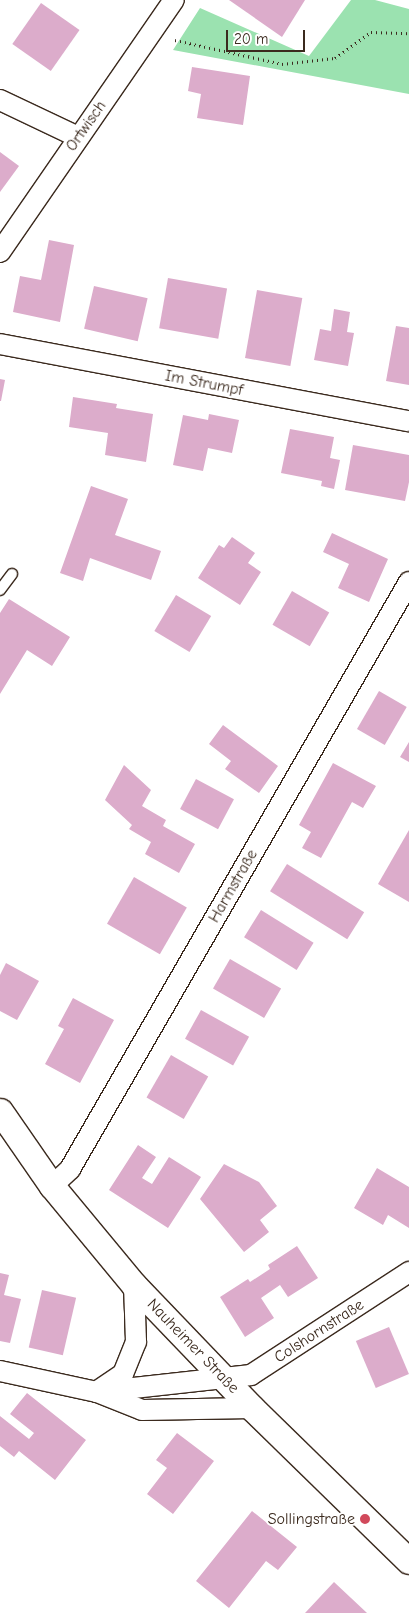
<!DOCTYPE html>
<meta charset="utf-8">
<style>
body{margin:0}
#map{position:relative;width:409px;height:1613px;overflow:hidden;background:#fff;font-family:"Comic Neue",sans-serif}
div>[style]{position:absolute}
.green>*{inset:0;background:#9be2b0}
.building>*{inset:0;background:#dcaccb;transform-origin:0 0}
.path>*{height:3px;margin-top:-1.5px;transform-origin:0;background:repeating-linear-gradient(90deg,#3b2a1e 0 1px,transparent 0 5px)}
.roads{filter:drop-shadow(1px 0 #3b2a1e) drop-shadow(-1px 0 #3b2a1e) drop-shadow(0 1px #3b2a1e) drop-shadow(0 -1px #3b2a1e)}
.service>*{height:10px;margin:-5px;padding:0 5px;transform-origin:5px;border-radius:5px;background:#fff}
.minor>*{height:20px;margin:-10px;padding:0 10px;transform-origin:10px;border-radius:10px;background:#fff}
.tertiary>*{height:25px;margin:-12.5px;padding:0 12.5px;transform-origin:12.5px;border-radius:12.5px;background:#fff}
.dots>*{width:14px;height:14px;translate:-50% -50%;box-sizing:border-box;border:2px solid #fff;border-radius:50%}
span{translate:-50% -50%;white-space:nowrap;text-align:center;line-height:1.15;-webkit-text-stroke:4px #fff;paint-order:stroke}
.street-label{font-size:16px;color:#3b2a1e}
.poi-label{font-size:16px;color:#3b2a1e}
.right{translate:-100% -50%;text-align:right}
.scale{position:absolute;left:226px;top:30px;width:79px;height:22px;box-sizing:border-box;border:2px solid #3b2a1e;border-top:0;padding-left:6px;font-size:15px;line-height:18px;white-space:nowrap;color:#3b2a1e;-webkit-text-stroke:4px #fff;paint-order:stroke}
</style>
<div id="map">
<div class="green">
<div style="clip-path:polygon(351px 0,375px 0,409px 9px,409px 94px,173px 50px,200px 8px,309px 56px)"></div>
</div>
<div class="building">
<div style="clip-path:polygon(229px 0,305px 0,282px 37px)"></div>
<div style="left:41px;top:3px;width:47px;height:50px;rotate:35deg"></div>
<div style="clip-path:polygon(192px 67px,250px 76px,243px 125px,197px 118px,201px 94px,188px 91px)"></div>
<div style="clip-path:polygon(0 152px,19px 166px,0 192px)"></div>
<div style="clip-path:polygon(49px 240px,74px 245px,60px 322px,13px 312px,20px 276px,41px 280px)"></div>
<div style="left:168px;top:278px;width:60px;height:51px;rotate:10deg"></div>
<div style="left:94px;top:286px;width:55px;height:44px;rotate:13deg"></div>
<div style="left:257px;top:290px;width:46px;height:69px;rotate:10deg"></div>
<div style="clip-path:polygon(334px 309px,350px 312px,347px 332px,354px 333px,348px 366px,314px 360px,320px 329px,331px 331px)"></div>
<div style="clip-path:polygon(396px 326px,409px 328px,409px 385px,386px 381px)"></div>
<div style="clip-path:polygon(0 379px,5px 380px,1px 401px,0 401px)"></div>
<div style="clip-path:polygon(73px 397px,117px 404px,116px 408px,153px 414px,146px 462px,105px 455px,108px 433px,69px 427px)"></div>
<div style="clip-path:polygon(209px 414px,239px 420px,232px 453px,208px 448px,203px 471px,173px 465px,183px 415px,208px 420px)"></div>
<div style="clip-path:polygon(290px 429px,334px 437px,330px 458px,340px 460px,334px 489px,321px 486px,322px 481px,281px 473px)"></div>
<div style="clip-path:polygon(353px 445px,409px 455px,409px 482px,405px 501px,345px 490px)"></div>
<div style="clip-path:polygon(91px 486px,128px 499px,115px 535px,161px 551px,151px 580px,90px 558px,83px 581px,60px 573px)"></div>
<div style="clip-path:polygon(332px 533px,388px 559px,369px 602px,338px 588px,349px 564px,323px 552px)"></div>
<div style="clip-path:polygon(232px 537px,255px 553px,248px 563px,261px 572px,240px 605px,198px 578px,219px 545px,224px 548px)"></div>
<div style="left:292px;top:591px;width:43px;height:39px;rotate:30deg"></div>
<div style="left:176px;top:595px;width:41px;height:42px;rotate:31deg"></div>
<div style="clip-path:polygon(9px 599px,70px 637px,52px 666px,27px 650px,0 694px,0 613px)"></div>
<div style="left:379px;top:691px;width:32px;height:44px;rotate:30deg"></div>
<div style="clip-path:polygon(223px 725px,278px 766px,259px 793px,225px 769px,231px 761px,209px 744px)"></div>
<div style="clip-path:polygon(409px 742px,409px 762px,400px 757px)"></div>
<div style="clip-path:polygon(333px 763px,376px 786px,363px 808px,352px 802px,321px 858px,302px 848px,311px 832px,299px 825px)"></div>
<div style="clip-path:polygon(124px 765px,151px 790px,142px 806px,166px 820px,163px 826px,195px 844px,179px 873px,145px 854px,151px 842px,129px 829px,132px 825px,105px 800px)"></div>
<div style="left:196px;top:779px;width:43px;height:34px;rotate:28deg"></div>
<div style="clip-path:polygon(409px 830px,409px 902px,378px 884px)"></div>
<div style="left:287px;top:864px;width:91px;height:32px;rotate:32deg"></div>
<div style="left:134px;top:877px;width:61px;height:54px;rotate:30deg"></div>
<div style="left:261px;top:910px;width:62px;height:32px;rotate:32deg"></div>
<div style="left:230px;top:959px;width:59px;height:34px;rotate:30deg"></div>
<div style="clip-path:polygon(6px 963px,39px 981px,17px 1020px,0 1011px,0 975px)"></div>
<div style="clip-path:polygon(73px 998px,114px 1020px,80px 1083px,45px 1064px,64px 1029px,58px 1026px)"></div>
<div style="left:201px;top:1010px;width:55px;height:33px;rotate:29deg"></div>
<div style="left:171px;top:1055px;width:43px;height:49px;rotate:30deg"></div>
<div style="clip-path:polygon(138px 1145px,156px 1157px,142px 1178px,152px 1184px,169px 1157px,201px 1177px,168px 1228px,109px 1190px)"></div>
<div style="clip-path:polygon(224px 1164px,259px 1182px,277px 1206px,260px 1220px,269px 1232px,244px 1252px,200px 1199px)"></div>
<div style="clip-path:polygon(377px 1168px,409px 1187px,409px 1228px,388px 1215px,383px 1225px,354px 1208px)"></div>
<div style="clip-path:polygon(297px 1246px,318px 1278px,288px 1297px,280px 1285px,261px 1298px,274px 1318px,245px 1337px,220px 1297px,248px 1279px,250px 1282px,270px 1269px,268px 1265px)"></div>
<div style="clip-path:polygon(0 1273px,9px 1275px,4px 1295px,21px 1299px,10px 1343px,0 1341px)"></div>
<div style="left:42px;top:1290px;width:35px;height:59px;rotate:13deg"></div>
<div style="left:389px;top:1327px;width:51px;height:36px;rotate:67deg"></div>
<div style="clip-path:polygon(27px 1393px,86px 1440px,55px 1480px,19px 1451px,14px 1457px,0 1446px,0 1416px,29px 1439px,34px 1433px,10px 1414px)"></div>
<div style="clip-path:polygon(177px 1433px,214px 1461px,173px 1514px,147px 1494px,167px 1468px,156px 1460px)"></div>
<div style="clip-path:polygon(252px 1511px,297px 1547px,278px 1570px,266px 1561px,229px 1608px,196px 1581px)"></div>
<div style="clip-path:polygon(334px 1582px,367px 1613px,305px 1613px)"></div>
</div>
<div class="path">
<div style="left:175px;top:40px;width:110px;rotate:12.6deg"></div>
<div style="left:282px;top:64px;width:53px;rotate:-6.5deg"></div>
<div style="left:335px;top:58px;width:44px;rotate:-35.8deg"></div>
<div style="left:371px;top:32px;width:38px;rotate:2deg"></div>
</div>
<div class="roads">
<div class="service">
<div style="left:0;top:590px;width:20px;rotate:-53deg"></div>
</div>
<div class="minor">
<div style="left:0;top:100px;width:86px;rotate:25.4deg"></div>
<div style="left:0;top:252px;width:306px;rotate:-55.4deg"></div>
<div style="left:0;top:344px;width:416px;rotate:10.7deg"></div>
<div style="left:52px;top:1186px;width:25px;rotate:-43deg"></div>
<div style="left:70px;top:1169px;width:678px;rotate:-59.99deg"></div>
<div style="left:0;top:1371px;width:99px;rotate:12.2deg"></div>
<div style="left:97px;top:1392px;width:48px;rotate:21.8deg"></div>
<div style="left:142px;top:1410px;width:110px;rotate:-1deg"></div>
<div style="left:99px;top:1390px;width:29px;rotate:-34deg"></div>
<div style="left:123px;top:1374px;width:35px;rotate:-68deg"></div>
<div style="left:136px;top:1342px;width:57px;rotate:-92deg"></div>
<div style="left:97px;top:1392px;width:155px;rotate:-6.3deg"></div>
<div style="left:251px;top:1375px;width:189px;rotate:-33.1deg"></div>
</div>
<div class="tertiary">
<div style="left:0;top:1111px;width:91px;rotate:55.3deg"></div>
<div style="left:52px;top:1186px;width:129px;rotate:50.4deg"></div>
<div style="left:134px;top:1285px;width:170px;rotate:46.2deg"></div>
<div style="left:252px;top:1408px;width:219px;rotate:44.3deg"></div>
</div>
</div>
<div class="dots">
<div style="left:365px;top:1519px;background:#d1495b"></div>
</div>
<div class="street-label">
<span style="left:86px;top:126px;rotate:-55deg">Ortwisch</span>
<span style="left:204px;top:383px;rotate:11deg">Im Strumpf</span>
<span style="left:233px;top:886px;rotate:-60deg">Harmstraße</span>
<span style="left:319px;top:1331px;rotate:-33deg">Colshornstraße</span>
<span style="left:193px;top:1346px;rotate:46deg">Nauheimer Straße</span>
</div>
<div class="poi-label">
<span class="right" style="left:355px;top:1519px">Sollingstraße</span>
</div>
<div class="scale">20 m</div>
</div>
